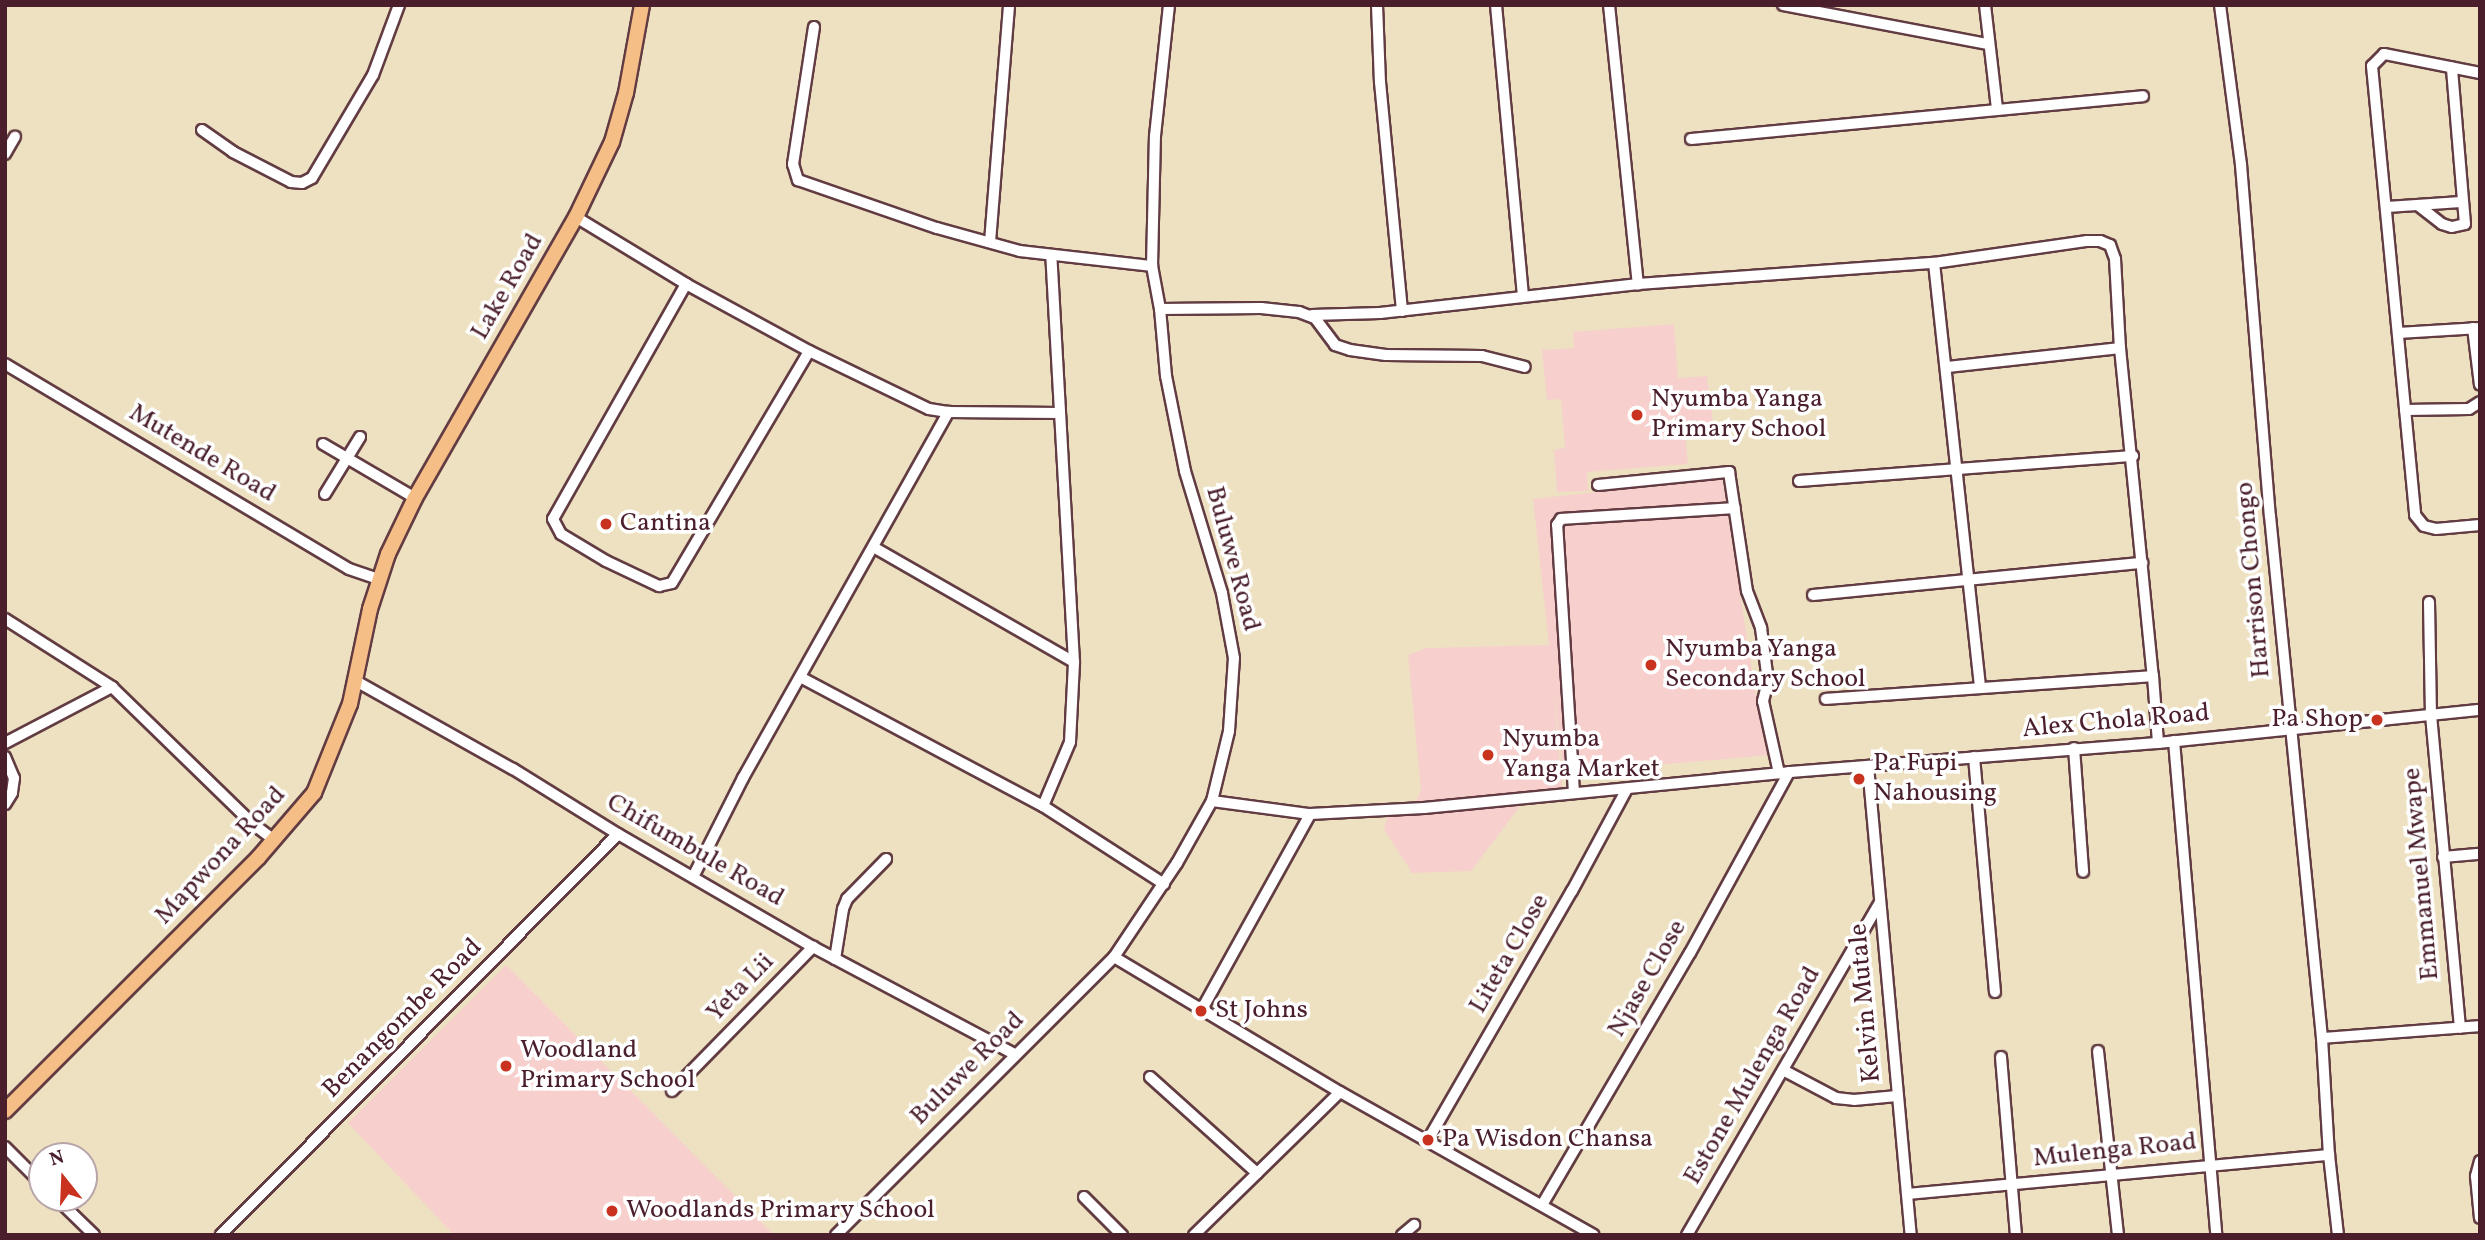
<!DOCTYPE html>
<style>
body{margin:0}
#map{position:relative;width:2485px;height:1240px;overflow:hidden;background:#ede1c1;font-family:Vollkorn,serif}
div>[style]{position:absolute}
.built>*{inset:0;background:#f7d0cd}
.roads{filter:drop-shadow(2px 0 #623c42) drop-shadow(-2px 0 #623c42) drop-shadow(0 2px #623c42) drop-shadow(0 -2px #623c42)}
.minor>*{height:10px;margin:-5px;padding:0 5px;transform-origin:5px;border-radius:5px;background:#fff}
.major>*{height:14px;margin:-7px;padding:0 7px;transform-origin:7px;border-radius:7px;background:#f6be87}
.dots>*{width:19px;height:19px;translate:-50% -50%;box-sizing:border-box;border:4px solid #fff;border-radius:50%}
span{translate:-50% -50%;white-space:nowrap;text-align:center;line-height:1.15;-webkit-text-stroke:7px #fff;paint-order:stroke}
.street-label{font-size:26px;color:#4a1f2b}
.poi-label{font-size:26px;color:#4a1f2b}
.left{translate:0 -50%;text-align:left}
.right{translate:-100% -50%;text-align:right}
.frame{position:absolute;inset:0;border:7px solid #4a1f2b;pointer-events:none}
.north{position:absolute;left:28px;top:1142px;width:70px;height:70px;box-sizing:border-box;background:#fff;border:2px solid #b7a5aa;border-radius:50%;rotate:342deg;font-size:19px;font-weight:700;line-height:28px;text-align:center;color:#4a1f2b}
.north::after{content:'';display:block;margin:auto;width:24px;height:32px;background:#c8321e;clip-path:polygon(50% 0,100% 100%,50% 72%,0 100%)}
</style>
<div id="map">
<div class="built">
<div style="clip-path:polygon(1674px 324px,1678px 378px,1707px 376px,1714px 430px,1685px 433px,1688px 464px,1587px 472px,1588px 491px,1557px 492px,1554px 450px,1565px 448px,1561px 399px,1547px 400px,1542px 350px,1574px 348px,1573px 332px)"></div>
<div style="clip-path:polygon(1722px 478px,1759px 715px,1766px 747px,1771px 755px,1563px 773px,1553px 687px,1562px 788px,1520px 806px,1471px 871px,1412px 873px,1384px 829px,1390px 805px,1416px 802px,1421px 790px,1408px 655px,1427px 648px,1549px 645px,1533px 499px)"></div>
<div style="clip-path:polygon(506px 965px,774px 1235px,454px 1235px,348px 1123px)"></div>
</div>
<div class="roads">
<div class="minor">
<div style="left:1377px;top:5px;width:77px;rotate:87.8deg"></div>
<div style="left:1380px;top:82px;width:230px;rotate:84.5deg"></div>
<div style="left:1496px;top:5px;width:292px;rotate:84.7deg"></div>
<div style="left:1609px;top:5px;width:281px;rotate:84.1deg"></div>
<div style="left:1783px;top:5px;width:209px;rotate:10.8deg"></div>
<div style="left:1985px;top:5px;width:105px;rotate:83.4deg"></div>
<div style="left:2220px;top:5px;width:161px;rotate:82.5deg"></div>
<div style="left:2241px;top:165px;width:352px;rotate:85.3deg"></div>
<div style="left:2270px;top:516px;width:525px;rotate:84.31deg"></div>
<div style="left:2322px;top:1038px;width:117px;rotate:86.6deg"></div>
<div style="left:2329px;top:1155px;width:81px;rotate:83.6deg"></div>
<div style="left:814px;top:27px;width:139px;rotate:98.7deg"></div>
<div style="left:793px;top:164px;width:17px;rotate:73deg"></div>
<div style="left:798px;top:180px;width:147px;rotate:19.1deg"></div>
<div style="left:937px;top:228px;width:86px;rotate:15.5deg"></div>
<div style="left:1020px;top:251px;width:133px;rotate:6.5deg"></div>
<div style="left:2480px;top:73px;width:98px;rotate:-168.8deg"></div>
<div style="left:2384px;top:54px;width:17px;rotate:135deg"></div>
<div style="left:2372px;top:66px;width:451px;rotate:84.5deg"></div>
<div style="left:2415px;top:515px;width:14px;rotate:51deg"></div>
<div style="left:2424px;top:526px;width:12px;rotate:14deg"></div>
<div style="left:2436px;top:529px;width:44px;rotate:-5.2deg"></div>
<div style="left:202px;top:130px;width:38px;rotate:35deg"></div>
<div style="left:233px;top:152px;width:65px;rotate:27.3deg"></div>
<div style="left:291px;top:182px;width:11px;rotate:5deg"></div>
<div style="left:302px;top:183px;width:11px;rotate:-27deg"></div>
<div style="left:312px;top:178px;width:120px;rotate:-59.4deg"></div>
<div style="left:373px;top:75px;width:75px;rotate:-69.6deg"></div>
<div style="left:1691px;top:139px;width:454px;rotate:-5.4deg"></div>
<div style="left:5px;top:154px;width:20px;rotate:-60deg"></div>
<div style="left:2419px;top:206px;width:29px;rotate:38deg"></div>
<div style="left:2442px;top:224px;width:10px;rotate:17deg"></div>
<div style="left:2452px;top:227px;width:13px;rotate:-13deg"></div>
<div style="left:2465px;top:224px;width:157px;rotate:-94.8deg"></div>
<div style="left:2387px;top:207px;width:74px;rotate:-3.9deg"></div>
<div style="left:576px;top:217px;width:129px;rotate:31.3deg"></div>
<div style="left:686px;top:284px;width:140px;rotate:28.6deg"></div>
<div style="left:809px;top:351px;width:133px;rotate:25.8deg"></div>
<div style="left:929px;top:409px;width:19px;rotate:9deg"></div>
<div style="left:948px;top:412px;width:112px;rotate:0.5deg"></div>
<div style="left:990px;top:242px;width:238px;rotate:-85.4deg"></div>
<div style="left:1934px;top:263px;width:426px;rotate:83.8deg"></div>
<div style="left:686px;top:284px;width:270px;rotate:119.5deg"></div>
<div style="left:553px;top:519px;width:17px;rotate:62deg"></div>
<div style="left:561px;top:534px;width:52px;rotate:31deg"></div>
<div style="left:606px;top:561px;width:59px;rotate:25.3deg"></div>
<div style="left:659px;top:586px;width:13px;rotate:-13deg"></div>
<div style="left:672px;top:583px;width:269px;rotate:-59.4deg"></div>
<div style="left:1160px;top:309px;width:101px;rotate:-0.6deg"></div>
<div style="left:1261px;top:308px;width:38px;rotate:6deg"></div>
<div style="left:1299px;top:312px;width:17px;rotate:21deg"></div>
<div style="left:1315px;top:318px;width:34px;rotate:53deg"></div>
<div style="left:1335px;top:345px;width:16px;rotate:18deg"></div>
<div style="left:1350px;top:350px;width:36px;rotate:8deg"></div>
<div style="left:1386px;top:355px;width:96px;rotate:0.6deg"></div>
<div style="left:1482px;top:356px;width:44px;rotate:14.3deg"></div>
<div style="left:1312px;top:315px;width:68px;rotate:-1.7deg"></div>
<div style="left:1380px;top:313px;width:260px;rotate:-6.4deg"></div>
<div style="left:1638px;top:284px;width:297px;rotate:-4.1deg"></div>
<div style="left:1934px;top:263px;width:155px;rotate:-8.2deg"></div>
<div style="left:2087px;top:241px;width:13px"></div>
<div style="left:2100px;top:241px;width:11px;rotate:22deg"></div>
<div style="left:2110px;top:245px;width:15px;rotate:70deg"></div>
<div style="left:2115px;top:259px;width:89px;rotate:86.8deg"></div>
<div style="left:2120px;top:348px;width:330px;rotate:84.3deg"></div>
<div style="left:2153px;top:676px;width:328px;rotate:176deg"></div>
<div style="left:2473px;top:328px;width:57px;rotate:83deg"></div>
<div style="left:2398px;top:333px;width:82px;rotate:-3.5deg"></div>
<div style="left:5px;top:364px;width:400px;rotate:30.8deg"></div>
<div style="left:349px;top:569px;width:31px;rotate:19deg"></div>
<div style="left:1948px;top:367px;width:173px;rotate:-6.3deg"></div>
<div style="left:2405px;top:410px;width:64px;rotate:-0.9deg"></div>
<div style="left:2469px;top:409px;width:13px;rotate:-32deg"></div>
<div style="left:323px;top:444px;width:107px;rotate:30.4deg"></div>
<div style="left:1799px;top:481px;width:335px;rotate:-4.3deg"></div>
<div style="left:1598px;top:485px;width:132px;rotate:-5.7deg"></div>
<div style="left:1729px;top:472px;width:120px;rotate:81.4deg"></div>
<div style="left:1747px;top:591px;width:40px;rotate:69deg"></div>
<div style="left:1761px;top:628px;width:53px;rotate:82.5deg"></div>
<div style="left:1768px;top:681px;width:21px;rotate:104deg"></div>
<div style="left:1763px;top:701px;width:74px;rotate:77.5deg"></div>
<div style="left:325px;top:494px;width:67px;rotate:-58.4deg"></div>
<div style="left:875px;top:548px;width:229px;rotate:29.8deg"></div>
<div style="left:1813px;top:595px;width:331px;rotate:-5.6deg"></div>
<div style="left:2429px;top:602px;width:113px;rotate:89deg"></div>
<div style="left:2431px;top:715px;width:314px;rotate:84.7deg"></div>
<div style="left:5px;top:619px;width:127px;rotate:32.4deg"></div>
<div style="left:112px;top:687px;width:197px;rotate:44.2deg"></div>
<div style="left:253px;top:824px;width:26px;rotate:37deg"></div>
<div style="left:2153px;top:676px;width:67px;rotate:85.7deg"></div>
<div style="left:802px;top:678px;width:273px;rotate:28deg"></div>
<div style="left:1043px;top:806px;width:144px;rotate:32.8deg"></div>
<div style="left:356px;top:681px;width:180px;rotate:29.3deg"></div>
<div style="left:513px;top:769px;width:123px;rotate:31.8deg"></div>
<div style="left:618px;top:834px;width:225px;rotate:30.1deg"></div>
<div style="left:813px;top:947px;width:228px;rotate:28deg"></div>
<div style="left:2174px;top:741px;width:496px;rotate:85.1deg"></div>
<div style="left:5px;top:743px;width:121px;rotate:-27.6deg"></div>
<div style="left:2074px;top:748px;width:124px;rotate:85.8deg"></div>
<div style="left:5px;top:757px;width:23px;rotate:67deg"></div>
<div style="left:14px;top:778px;width:15px;rotate:98deg"></div>
<div style="left:12px;top:793px;width:13px;rotate:122deg"></div>
<div style="left:1974px;top:757px;width:236px;rotate:84.9deg"></div>
<div style="left:1868px;top:766px;width:471px;rotate:84.8deg"></div>
<div style="left:1574px;top:793px;width:269px;rotate:-93.6deg"></div>
<div style="left:1557px;top:525px;width:7px;rotate:-56deg"></div>
<div style="left:1561px;top:519px;width:174px;rotate:-3.6deg"></div>
<div style="left:1212px;top:801px;width:99px;rotate:7.6deg"></div>
<div style="left:1310px;top:814px;width:114px;rotate:-3deg"></div>
<div style="left:1424px;top:808px;width:367px;rotate:-5.6deg"></div>
<div style="left:1789px;top:772px;width:370px;rotate:-4.5deg"></div>
<div style="left:2158px;top:743px;width:324px;rotate:-5.9deg"></div>
<div style="left:1043px;top:806px;width:69px;rotate:-67.1deg"></div>
<div style="left:1070px;top:742px;width:80px;rotate:-87.1deg"></div>
<div style="left:1074px;top:662px;width:407px;rotate:-93.2deg"></div>
<div style="left:2443px;top:857px;width:37px;rotate:-5deg"></div>
<div style="left:694px;top:875px;width:109px;rotate:-63.2deg"></div>
<div style="left:743px;top:778px;width:420px;rotate:-60.7deg"></div>
<div style="left:1114px;top:957px;width:263px;rotate:30.9deg"></div>
<div style="left:1340px;top:1092px;width:291px;rotate:29.4deg"></div>
<div style="left:835px;top:959px;width:51px;rotate:-80.9deg"></div>
<div style="left:843px;top:909px;width:11px;rotate:-68deg"></div>
<div style="left:847px;top:899px;width:56px;rotate:-45.7deg"></div>
<div style="left:1201px;top:1011px;width:225px;rotate:-61deg"></div>
<div style="left:2322px;top:1038px;width:158px;rotate:-4.3deg"></div>
<div style="left:2098px;top:1051px;width:185px;rotate:83.8deg"></div>
<div style="left:2001px;top:1057px;width:179px;rotate:85.2deg"></div>
<div style="left:1783px;top:1070px;width:60px;rotate:27.8deg"></div>
<div style="left:1836px;top:1098px;width:18px;rotate:6deg"></div>
<div style="left:1854px;top:1100px;width:43px;rotate:-5.3deg"></div>
<div style="left:1150px;top:1077px;width:144px;rotate:41.9deg"></div>
<div style="left:672px;top:1091px;width:202px;rotate:-45.6deg"></div>
<div style="left:1428px;top:1140px;width:288px;rotate:-60deg"></div>
<div style="left:1572px;top:891px;width:116px;rotate:-61.7deg"></div>
<div style="left:5px;top:1147px;width:52px;rotate:45deg"></div>
<div style="left:2480px;top:1161px;width:16px;rotate:105deg"></div>
<div style="left:2476px;top:1176px;width:42px;rotate:84.6deg"></div>
<div style="left:1907px;top:1194px;width:424px;rotate:-5.3deg"></div>
<div style="left:1084px;top:1197px;width:54px;rotate:45deg"></div>
<div style="left:56px;top:1198px;width:53px;rotate:44.2deg"></div>
<div style="left:1542px;top:1205px;width:292px;rotate:-59.6deg"></div>
<div style="left:1690px;top:953px;width:206px;rotate:-61.3deg"></div>
<div style="left:221px;top:1235px;width:564px;rotate:-45.29deg"></div>
<div style="left:836px;top:1235px;width:393px;rotate:-45deg"></div>
<div style="left:1114px;top:957px;width:113px;rotate:-56.2deg"></div>
<div style="left:1177px;top:863px;width:71px;rotate:-60.6deg"></div>
<div style="left:1212px;top:801px;width:72px;rotate:-76.3deg"></div>
<div style="left:1229px;top:731px;width:73px;rotate:-86.1deg"></div>
<div style="left:1234px;top:658px;width:66px;rotate:-100.5deg"></div>
<div style="left:1222px;top:593px;width:127px;rotate:-106.9deg"></div>
<div style="left:1185px;top:471px;width:97px;rotate:-101.3deg"></div>
<div style="left:1166px;top:376px;width:67px;rotate:-95.1deg"></div>
<div style="left:1160px;top:309px;width:44px;rotate:-100.5deg"></div>
<div style="left:1152px;top:266px;width:130px;rotate:-88.7deg"></div>
<div style="left:1155px;top:136px;width:132px;rotate:-83.9deg"></div>
<div style="left:1194px;top:1235px;width:204px;rotate:-44.4deg"></div>
<div style="left:1402px;top:1235px;width:16px;rotate:-40deg"></div>
<div style="left:1687px;top:1235px;width:383px;rotate:-59.9deg"></div>
</div>
<div class="major">
<div style="left:5px;top:1111px;width:358px;rotate:-45deg"></div>
<div style="left:258px;top:858px;width:86px;rotate:-49.3deg"></div>
<div style="left:314px;top:793px;width:96px;rotate:-68deg"></div>
<div style="left:350px;top:704px;width:97px;rotate:-78.1deg"></div>
<div style="left:370px;top:609px;width:58px;rotate:-71.9deg"></div>
<div style="left:388px;top:554px;width:62px;rotate:-64.3deg"></div>
<div style="left:415px;top:498px;width:324px;rotate:-60.2deg"></div>
<div style="left:576px;top:217px;width:83px;rotate:-64.4deg"></div>
<div style="left:612px;top:142px;width:51px;rotate:-74.1deg"></div>
<div style="left:626px;top:93px;width:89px;rotate:-79.7deg"></div>
</div>
</div>
<div class="dots">
<div style="left:1637px;top:415px;background:#c8321e"></div>
<div style="left:606px;top:524px;background:#c8321e"></div>
<div style="left:1651px;top:665px;background:#c8321e"></div>
<div style="left:2377px;top:720px;background:#c8321e"></div>
<div style="left:1488px;top:755px;background:#c8321e"></div>
<div style="left:1859px;top:779px;background:#c8321e"></div>
<div style="left:1201px;top:1011px;background:#c8321e"></div>
<div style="left:506px;top:1066px;background:#c8321e"></div>
<div style="left:1428px;top:1140px;background:#c8321e"></div>
<div style="left:612px;top:1211px;background:#c8321e"></div>
</div>
<div class="street-label">
<span style="left:508px;top:287px;rotate:-60deg">Lake Road</span>
<span style="left:202px;top:454px;rotate:31deg">Mutende Road</span>
<span style="left:1232px;top:559px;rotate:75deg">Buluwe Road</span>
<span style="left:2254px;top:580px;rotate:-95deg">Harrison Chongo</span>
<span style="left:2116px;top:722px;rotate:-5deg">Alex Chola Road</span>
<span style="left:695px;top:851px;rotate:30deg">Chifumbule Road</span>
<span style="left:221px;top:856px;rotate:-47deg">Mapwona Road</span>
<span style="left:2422px;top:874px;rotate:-95deg">Emmanuel Mwape</span>
<span style="left:1510px;top:954px;rotate:-60deg">Liteta Close</span>
<span style="left:1648px;top:979px;rotate:-60deg">Njase Close</span>
<span style="left:741px;top:988px;rotate:-46deg">Yeta Lii</span>
<span style="left:1866px;top:1003px;rotate:-95deg">Kelvin Mutale</span>
<span style="left:403px;top:1019px;rotate:-45deg">Benangombe Road</span>
<span style="left:968px;top:1069px;rotate:-45deg">Buluwe Road</span>
<span style="left:1753px;top:1076px;rotate:-60deg">Estone Mulenga Road</span>
<span style="left:2115px;top:1151px;rotate:-6deg">Mulenga Road</span>
</div>
<div class="poi-label">
<span class="left" style="left:1651px;top:415px">Nyumba Yanga<br>Primary School</span>
<span class="left" style="left:620px;top:524px">Cantina</span>
<span class="left" style="left:1665px;top:665px">Nyumba Yanga<br>Secondary School</span>
<span class="right" style="left:2363px;top:720px">Pa Shop</span>
<span class="left" style="left:1502px;top:755px">Nyumba<br>Yanga Market</span>
<span class="left" style="left:1873px;top:779px">Pa Fupi<br>Nahousing</span>
<span class="left" style="left:1215px;top:1011px">St Johns</span>
<span class="left" style="left:520px;top:1066px">Woodland<br>Primary School</span>
<span class="left" style="left:1442px;top:1140px">Pa Wisdon Chansa</span>
<span class="left" style="left:626px;top:1211px">Woodlands Primary School</span>
</div>
<div class="frame"></div>
<div class="north">N</div>
</div>
